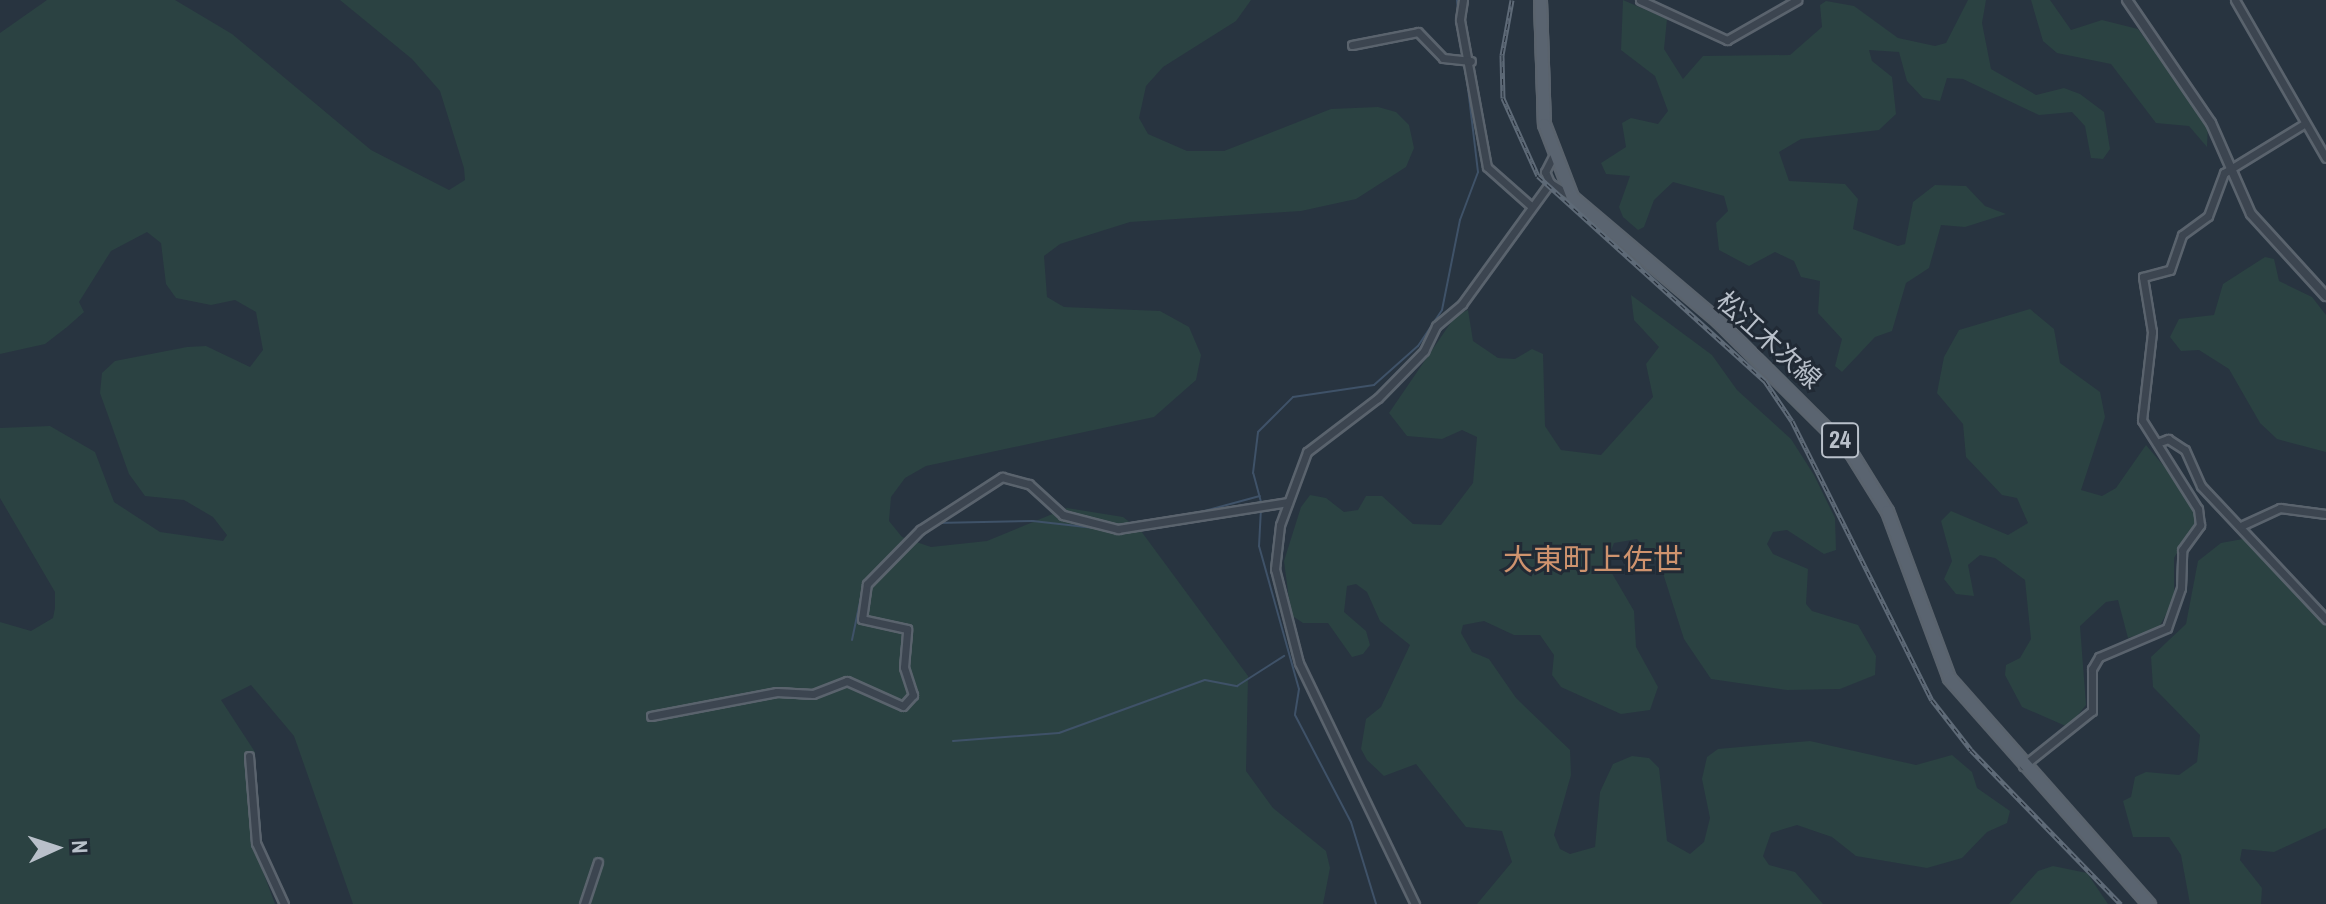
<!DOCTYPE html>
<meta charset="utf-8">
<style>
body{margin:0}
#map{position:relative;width:2326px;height:904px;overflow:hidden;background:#283440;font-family:"Archivo Narrow","Noto Sans JP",sans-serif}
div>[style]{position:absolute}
.green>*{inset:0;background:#2b4242}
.stream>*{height:2px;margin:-1px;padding:0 1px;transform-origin:1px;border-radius:1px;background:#3f5268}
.roads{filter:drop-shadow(2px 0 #5a636d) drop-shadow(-2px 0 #5a636d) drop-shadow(0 2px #5a636d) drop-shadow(0 -2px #5a636d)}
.minor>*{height:7px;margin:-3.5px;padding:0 3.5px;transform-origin:3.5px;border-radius:3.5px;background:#3c4550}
.tertiary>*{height:8px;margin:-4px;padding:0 4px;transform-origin:4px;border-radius:4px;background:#3c4550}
.primary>*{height:11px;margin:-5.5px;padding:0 5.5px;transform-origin:5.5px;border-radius:5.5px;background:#5a6470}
.rail>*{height:5px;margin-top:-2.5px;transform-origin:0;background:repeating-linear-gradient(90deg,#212a35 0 6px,#5e6a77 0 12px);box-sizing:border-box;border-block:2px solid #5e6a77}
span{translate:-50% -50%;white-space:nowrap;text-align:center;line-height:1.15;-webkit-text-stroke:6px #212a35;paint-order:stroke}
.shield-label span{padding:2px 6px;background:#212a35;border:2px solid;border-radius:6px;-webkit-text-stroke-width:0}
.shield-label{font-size:24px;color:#b9c0ca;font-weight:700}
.street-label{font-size:26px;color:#b9c0ca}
.quarter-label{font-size:30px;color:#cf936e}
.north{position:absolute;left:16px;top:808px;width:80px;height:80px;-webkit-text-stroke:6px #212a35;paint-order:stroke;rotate:87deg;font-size:22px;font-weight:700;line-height:32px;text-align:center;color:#b9c0ca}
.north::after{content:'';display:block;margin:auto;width:28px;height:36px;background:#b9c0ca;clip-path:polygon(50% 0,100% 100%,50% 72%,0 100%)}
</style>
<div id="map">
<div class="green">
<div style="clip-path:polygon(47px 0,175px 0,232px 34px,371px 150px,449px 190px,465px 180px,464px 168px,440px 91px,412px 59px,340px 0,1251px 0,1236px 21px,1163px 67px,1146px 86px,1139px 118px,1148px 134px,1187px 151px,1224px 151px,1331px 109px,1378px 107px,1396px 112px,1409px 125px,1414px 148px,1406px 167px,1356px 199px,1301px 211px,1130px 222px,1060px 244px,1044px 256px,1047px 297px,1064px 307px,1160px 311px,1189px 327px,1201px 355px,1196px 380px,1154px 417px,926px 466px,905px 478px,891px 497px,889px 521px,902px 537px,931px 547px,987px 541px,1067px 508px,1123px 517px,1141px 531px,1248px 676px,1246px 771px,1273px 808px,1326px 851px,1330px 868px,1323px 904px,353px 904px,294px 736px,251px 685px,221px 700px,255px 752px,252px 842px,275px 904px,0 904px,0 622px,31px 631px,53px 618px,55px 608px,55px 592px,0 498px,0 428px,50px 426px,95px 452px,114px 502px,160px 532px,223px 541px,227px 535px,213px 517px,184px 500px,145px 496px,129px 474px,100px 393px,102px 373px,115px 361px,187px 347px,206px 346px,250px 367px,263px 350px,256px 312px,235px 300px,211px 305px,176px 298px,166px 284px,161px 243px,147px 232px,111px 251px,79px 302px,84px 312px,67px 327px,45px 344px,0 354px,0 33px)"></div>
<div style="clip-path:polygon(1623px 0,1667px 19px,1664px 49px,1683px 79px,1703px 56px,1790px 55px,1822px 27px,1820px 5px,1826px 1px,1854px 6px,1898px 38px,1935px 46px,1946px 43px,1968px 0,1986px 0,1982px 23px,1991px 69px,2036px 95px,2064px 88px,2080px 94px,2104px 112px,2110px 149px,2103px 159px,2091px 158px,2085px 126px,2072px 112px,2039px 115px,1963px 79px,1947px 78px,1940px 101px,1923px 98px,1907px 81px,1899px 52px,1869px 50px,1872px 61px,1892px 77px,1896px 114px,1879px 130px,1801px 139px,1779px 152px,1789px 181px,1845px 184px,1858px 199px,1853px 229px,1898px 246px,1905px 244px,1913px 202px,1935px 185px,1966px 186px,1985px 206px,2006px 214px,1965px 227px,1941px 225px,1929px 268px,1906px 283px,1892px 331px,1875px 337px,1842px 372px,1835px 366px,1842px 339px,1818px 313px,1820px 281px,1801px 277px,1794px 261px,1775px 252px,1749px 266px,1719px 250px,1716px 223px,1728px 211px,1724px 196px,1673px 182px,1654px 200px,1644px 227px,1638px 230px,1623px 217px,1619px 207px,1630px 176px,1606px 174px,1601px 163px,1626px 147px,1622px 123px,1631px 118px,1658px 124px,1668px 111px,1655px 76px,1621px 50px)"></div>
<div style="clip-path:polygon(2031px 0,2050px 0,2071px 30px,2102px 20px,2138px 29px,2208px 123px,2207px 147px,2189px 126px,2156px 123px,2111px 64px,2057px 53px,2043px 41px)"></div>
<div style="clip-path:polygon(2265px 257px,2274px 259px,2279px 281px,2312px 297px,2326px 315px,2326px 452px,2277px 439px,2260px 423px,2229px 369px,2199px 350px,2181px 351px,2170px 337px,2179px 319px,2214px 315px,2223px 284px)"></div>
<div style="clip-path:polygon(1631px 295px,1712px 355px,1737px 390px,1791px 439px,1814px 475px,1835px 518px,1836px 550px,1824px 554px,1787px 530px,1773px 532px,1767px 544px,1773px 554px,1808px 569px,1806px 604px,1812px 611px,1858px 625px,1876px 656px,1875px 675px,1840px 689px,1787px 690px,1711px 679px,1684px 639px,1661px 567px,1637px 539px,1614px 543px,1606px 563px,1634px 611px,1636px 647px,1658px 687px,1650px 710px,1621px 714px,1561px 687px,1552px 675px,1554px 655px,1540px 635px,1514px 635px,1484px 621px,1463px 625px,1461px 633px,1472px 652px,1489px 659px,1516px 698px,1570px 750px,1571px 775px,1554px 835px,1560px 849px,1570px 854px,1595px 847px,1600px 792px,1613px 764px,1632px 756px,1649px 758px,1659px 768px,1667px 841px,1690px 854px,1704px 842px,1710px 818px,1702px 779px,1707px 757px,1718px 749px,1810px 741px,1916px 765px,1952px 755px,1972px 772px,1977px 788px,2010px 811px,2007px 823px,1987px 832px,1962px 858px,1927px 868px,1856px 856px,1832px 837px,1797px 825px,1771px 833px,1763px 856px,1769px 865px,1795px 872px,1823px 904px,1477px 904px,1512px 862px,1502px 831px,1466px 827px,1416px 764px,1384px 776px,1367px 760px,1361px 749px,1366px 719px,1381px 707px,1410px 645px,1380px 621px,1367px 592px,1356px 584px,1347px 586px,1344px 612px,1366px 631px,1370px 645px,1363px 654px,1352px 657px,1328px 623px,1303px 623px,1291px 615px,1284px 561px,1301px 507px,1310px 495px,1326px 498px,1344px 512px,1358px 510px,1366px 496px,1382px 496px,1413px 524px,1441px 525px,1473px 483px,1477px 437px,1462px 430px,1442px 439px,1407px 436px,1389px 413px,1456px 315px,1468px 310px,1473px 341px,1498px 358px,1515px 359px,1532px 349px,1543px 354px,1545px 426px,1561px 450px,1601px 455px,1653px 397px,1646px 364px,1659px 347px,1634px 320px)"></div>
<div style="clip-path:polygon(2030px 309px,2054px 329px,2060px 363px,2100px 392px,2105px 417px,2081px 490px,2102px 496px,2116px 488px,2146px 445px,2196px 504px,2196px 521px,2174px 558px,2174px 600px,2158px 629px,2128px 638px,2118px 600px,2106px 602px,2080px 626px,2086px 705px,2068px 727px,2022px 707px,2005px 675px,2006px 665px,2020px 658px,2031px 639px,2025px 580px,1995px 558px,1980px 555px,1968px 565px,1974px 596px,1956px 594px,1944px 579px,1952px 561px,1941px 521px,1951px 511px,2008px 535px,2028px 523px,2017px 498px,2002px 495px,1966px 457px,1963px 424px,1937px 393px,1944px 357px,1959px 330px)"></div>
<div style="clip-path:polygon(2243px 539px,2326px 625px,2326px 828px,2274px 852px,2242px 849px,2240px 860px,2262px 888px,2261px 904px,2190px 904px,2181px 855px,2169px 837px,2133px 837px,2123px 801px,2131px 797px,2135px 777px,2146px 772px,2179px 775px,2197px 762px,2200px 735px,2153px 687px,2151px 657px,2186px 624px,2198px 561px,2221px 543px)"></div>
<div style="clip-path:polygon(2053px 866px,2087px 873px,2108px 904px,2009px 904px,2038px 871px)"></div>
</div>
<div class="stream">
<div style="left:1457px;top:0;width:38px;rotate:85deg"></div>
<div style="left:1261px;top:502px;width:30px;rotate:-105deg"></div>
<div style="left:1253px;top:473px;width:41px;rotate:-83deg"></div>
<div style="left:1258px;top:432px;width:49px;rotate:-45deg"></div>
<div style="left:1293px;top:397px;width:82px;rotate:-8.4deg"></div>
<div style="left:1374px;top:385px;width:59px;rotate:-41.6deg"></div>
<div style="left:1418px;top:346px;width:43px;rotate:-56.3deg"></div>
<div style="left:1442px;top:310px;width:92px;rotate:-78.7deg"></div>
<div style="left:1460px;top:220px;width:51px;rotate:-69.4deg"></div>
<div style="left:1478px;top:172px;width:101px;rotate:-96.8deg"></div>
<div style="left:1261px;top:508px;width:38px;rotate:93deg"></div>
<div style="left:1259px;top:546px;width:148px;rotate:74.4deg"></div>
<div style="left:1299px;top:689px;width:26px;rotate:99deg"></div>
<div style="left:1295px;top:715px;width:121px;rotate:62.4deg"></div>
<div style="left:1351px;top:822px;width:86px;rotate:73deg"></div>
<div style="left:1197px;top:513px;width:65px;rotate:-15.1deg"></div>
<div style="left:936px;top:523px;width:97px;rotate:-1.2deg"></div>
<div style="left:1033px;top:521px;width:71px;rotate:6.4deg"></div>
<div style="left:852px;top:640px;width:44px;rotate:-78.2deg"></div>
<div style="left:953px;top:741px;width:106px;rotate:-4.3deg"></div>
<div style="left:1059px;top:733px;width:155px;rotate:-20deg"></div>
<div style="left:1205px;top:680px;width:33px;rotate:11deg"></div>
<div style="left:1237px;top:686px;width:56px;rotate:-32.6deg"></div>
</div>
<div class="roads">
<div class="minor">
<div style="left:1463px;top:0;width:20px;rotate:99deg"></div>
<div style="left:1460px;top:20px;width:149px;rotate:79.6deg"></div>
<div style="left:1487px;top:167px;width:59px;rotate:41.6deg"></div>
<div style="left:1640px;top:0;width:96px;rotate:24.7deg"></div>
<div style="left:1727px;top:40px;width:81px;rotate:-29.7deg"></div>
<div style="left:2235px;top:0;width:182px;rotate:60.1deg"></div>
<div style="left:1352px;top:45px;width:67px;rotate:-11.1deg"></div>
<div style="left:1418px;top:32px;width:36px;rotate:46deg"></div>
<div style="left:1443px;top:58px;width:28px;rotate:6deg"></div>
<div style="left:1550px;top:183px;width:12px;rotate:-114deg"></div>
<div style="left:1545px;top:172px;width:16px;rotate:-63deg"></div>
<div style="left:2157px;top:443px;width:12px;rotate:-20deg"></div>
<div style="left:2168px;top:439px;width:20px;rotate:33deg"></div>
<div style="left:2185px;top:450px;width:39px;rotate:66deg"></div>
<div style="left:2201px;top:486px;width:183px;rotate:46.8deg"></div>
<div style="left:2243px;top:525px;width:41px;rotate:-24.7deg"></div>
<div style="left:2280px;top:508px;width:46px;rotate:7.4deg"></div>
<div style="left:651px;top:716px;width:128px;rotate:-10.8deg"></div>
<div style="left:777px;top:692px;width:36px;rotate:3deg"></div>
<div style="left:813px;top:694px;width:36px;rotate:-21deg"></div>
<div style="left:847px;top:681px;width:61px;rotate:24.1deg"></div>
<div style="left:903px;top:706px;width:15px;rotate:-48deg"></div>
<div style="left:913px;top:695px;width:29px;rotate:-108deg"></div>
<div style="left:904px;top:667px;width:38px;rotate:-85deg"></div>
<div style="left:907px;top:629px;width:46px;rotate:-167.5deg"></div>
<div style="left:862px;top:619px;width:35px;rotate:-82deg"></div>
<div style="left:867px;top:584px;width:76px;rotate:-45.5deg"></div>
<div style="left:920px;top:530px;width:98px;rotate:-32.9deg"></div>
<div style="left:1002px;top:477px;width:28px;rotate:15deg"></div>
<div style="left:1029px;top:484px;width:46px;rotate:42.4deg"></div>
<div style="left:1063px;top:515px;width:57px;rotate:14.3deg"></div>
<div style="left:1118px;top:529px;width:172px;rotate:-9deg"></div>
<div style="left:249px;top:756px;width:87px;rotate:85.4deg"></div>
<div style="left:256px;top:843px;width:67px;rotate:65.3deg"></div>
<div style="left:2023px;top:766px;width:88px;rotate:-38.6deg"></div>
<div style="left:2092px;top:711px;width:42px;rotate:-90deg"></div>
<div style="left:2092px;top:669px;width:14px;rotate:-60deg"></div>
<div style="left:2099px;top:657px;width:74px;rotate:-23.1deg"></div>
<div style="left:2167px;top:628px;width:42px;rotate:-70.7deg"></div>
<div style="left:2181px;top:588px;width:38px;rotate:-88deg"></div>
<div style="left:2182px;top:550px;width:31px;rotate:-54deg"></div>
<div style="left:2200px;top:525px;width:16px;rotate:-97deg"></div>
<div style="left:2198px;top:509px;width:105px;rotate:-122.2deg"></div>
<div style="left:2142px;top:420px;width:89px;rotate:-83.5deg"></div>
<div style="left:2152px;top:332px;width:56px;rotate:-99.3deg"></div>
<div style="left:2143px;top:277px;width:28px;rotate:-15deg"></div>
<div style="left:2170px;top:270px;width:37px;rotate:-71deg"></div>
<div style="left:2182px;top:235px;width:32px;rotate:-36deg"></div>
<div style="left:2208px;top:216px;width:46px;rotate:-69.6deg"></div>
<div style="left:2224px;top:173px;width:94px;rotate:-31.5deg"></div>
<div style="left:584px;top:904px;width:44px;rotate:-71.6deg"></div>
<div style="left:1415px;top:904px;width:267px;rotate:-115.7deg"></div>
<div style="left:1299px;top:663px;width:97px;rotate:-104.3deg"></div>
<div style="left:1275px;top:569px;width:44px;rotate:-83.5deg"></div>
<div style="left:1280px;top:525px;width:78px;rotate:-69.7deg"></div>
<div style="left:1307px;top:452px;width:89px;rotate:-37.3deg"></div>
<div style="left:1378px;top:398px;width:66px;rotate:-45.6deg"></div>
<div style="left:1424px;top:351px;width:28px;rotate:-64deg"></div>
<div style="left:1436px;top:326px;width:34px;rotate:-40deg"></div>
<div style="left:1462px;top:304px;width:150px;rotate:-54deg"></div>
<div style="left:1550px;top:183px;width:26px;rotate:32deg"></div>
</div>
<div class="tertiary">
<div style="left:2127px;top:0;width:149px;rotate:55.7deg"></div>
<div style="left:2211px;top:123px;width:99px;rotate:66.3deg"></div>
<div style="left:2251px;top:214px;width:111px;rotate:47.6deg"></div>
</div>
<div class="primary">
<div style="left:1540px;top:0;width:124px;rotate:88.2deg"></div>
<div style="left:1544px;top:124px;width:78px;rotate:69deg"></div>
<div style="left:1572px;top:197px;width:192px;rotate:40.3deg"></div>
<div style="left:1718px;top:321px;width:187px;rotate:44.8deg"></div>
<div style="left:1851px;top:453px;width:68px;rotate:58.2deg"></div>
<div style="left:1887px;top:511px;width:178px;rotate:69.6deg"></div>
<div style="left:1949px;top:678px;width:302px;rotate:48.5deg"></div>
</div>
</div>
<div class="rail">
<div style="left:1512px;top:0;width:56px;rotate:100.3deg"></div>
<div style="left:1502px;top:55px;width:43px;rotate:88.7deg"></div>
<div style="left:1503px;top:98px;width:85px;rotate:65.8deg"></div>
<div style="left:1538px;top:176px;width:306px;rotate:42.1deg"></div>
<div style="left:1765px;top:381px;width:48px;rotate:56deg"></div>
<div style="left:1792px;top:421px;width:312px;rotate:63.4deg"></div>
<div style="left:1932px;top:700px;width:63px;rotate:52deg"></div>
<div style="left:1971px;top:750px;width:215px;rotate:45.8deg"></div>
</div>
<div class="shield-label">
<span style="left:1840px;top:440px">24</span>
</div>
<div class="street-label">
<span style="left:1769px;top:340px;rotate:42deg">松江木次線</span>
</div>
<div class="quarter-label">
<span style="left:1593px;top:559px">大東町上佐世</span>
</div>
<div class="north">N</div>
</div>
